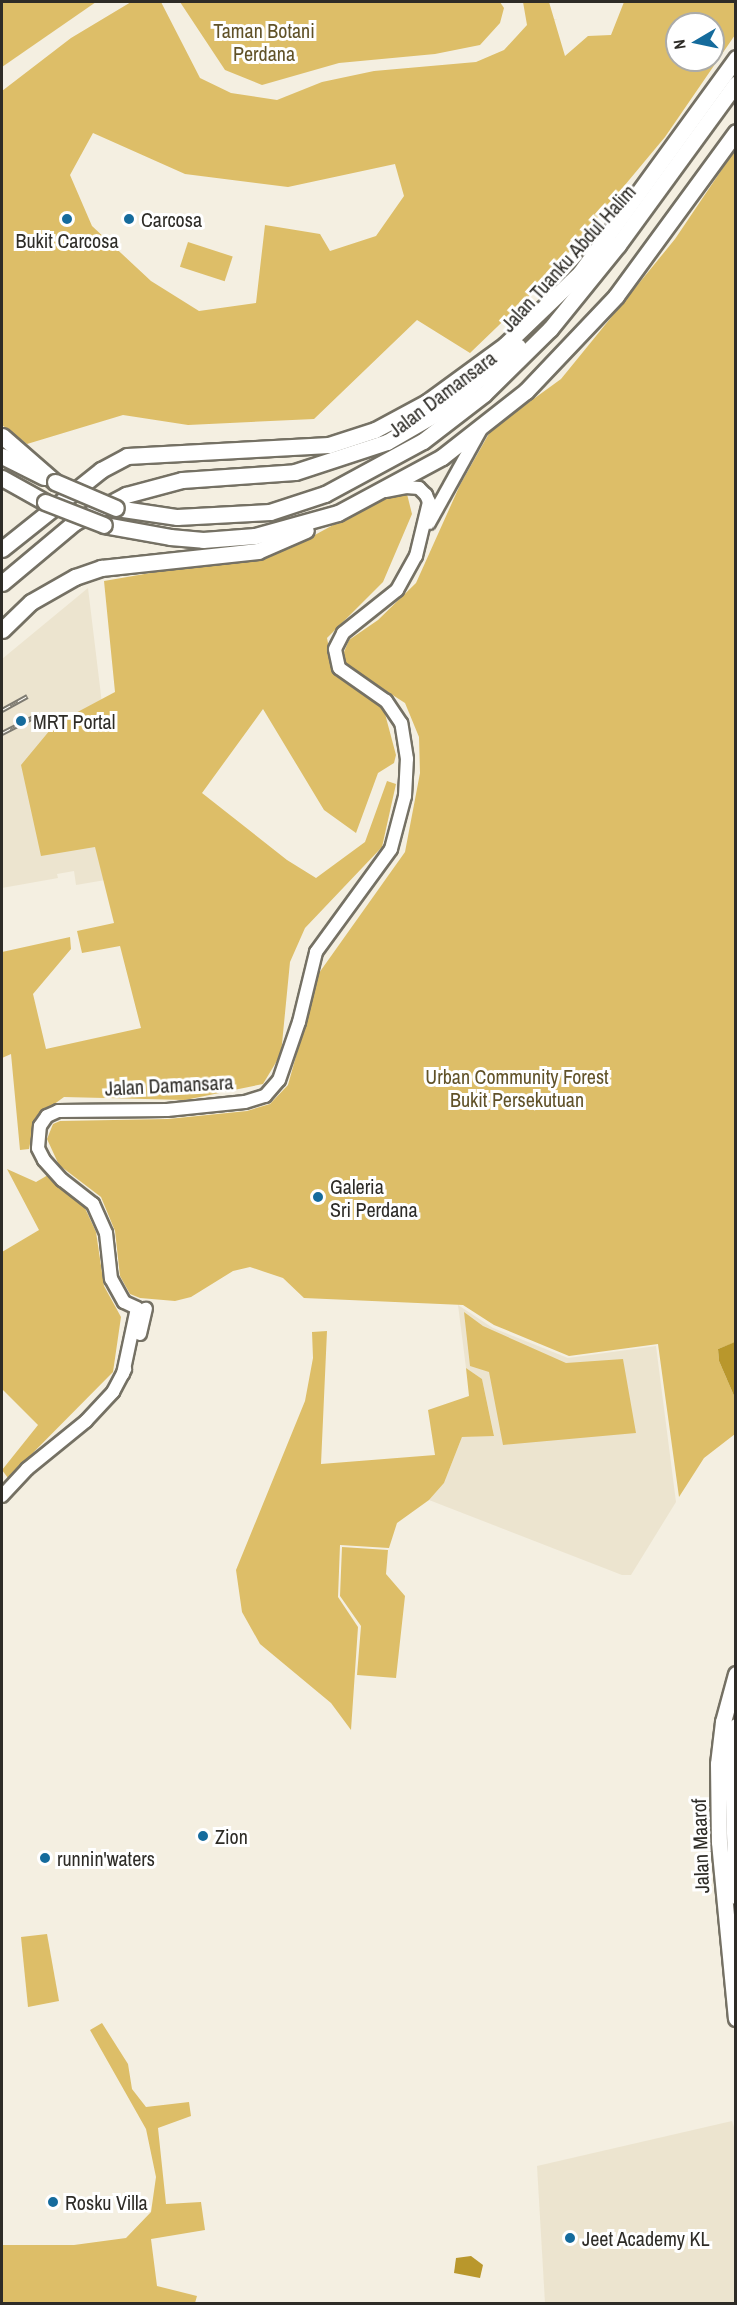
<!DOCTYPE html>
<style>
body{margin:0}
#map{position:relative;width:737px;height:2305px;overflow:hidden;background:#f4efe1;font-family:"Archivo Narrow",sans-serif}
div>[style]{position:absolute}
.built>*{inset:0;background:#ece4cf}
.green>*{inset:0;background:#ddbe68;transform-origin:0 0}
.water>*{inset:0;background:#b9972c}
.roads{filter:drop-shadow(2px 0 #757164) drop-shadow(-2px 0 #757164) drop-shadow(0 2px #757164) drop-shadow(0 -2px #757164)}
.minor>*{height:12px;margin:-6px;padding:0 6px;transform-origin:6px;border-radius:6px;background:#fff}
.major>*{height:15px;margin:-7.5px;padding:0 7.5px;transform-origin:7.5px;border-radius:7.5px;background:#fff}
.rail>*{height:5px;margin-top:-2.5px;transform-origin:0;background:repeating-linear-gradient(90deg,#fff 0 9px,#7d7a71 0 18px);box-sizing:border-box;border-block:2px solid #7d7a71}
.bridges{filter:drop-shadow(2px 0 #757164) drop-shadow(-2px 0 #757164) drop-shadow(0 2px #757164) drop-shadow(0 -2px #757164)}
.major-bridge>*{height:15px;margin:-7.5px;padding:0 7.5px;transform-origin:7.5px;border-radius:7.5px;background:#fff}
.dots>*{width:16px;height:16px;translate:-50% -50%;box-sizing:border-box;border:3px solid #fff;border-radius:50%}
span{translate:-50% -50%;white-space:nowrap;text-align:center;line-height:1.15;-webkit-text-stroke:6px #fff;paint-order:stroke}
.park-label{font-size:20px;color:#615228}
.poi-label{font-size:20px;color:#2e2c27}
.left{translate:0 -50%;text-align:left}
.street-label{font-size:20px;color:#2e2c27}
.frame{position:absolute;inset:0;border:3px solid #2e2c27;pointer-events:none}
.north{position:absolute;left:665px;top:12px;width:60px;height:60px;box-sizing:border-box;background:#fff;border:2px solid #ababa9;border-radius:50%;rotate:261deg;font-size:16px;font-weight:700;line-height:24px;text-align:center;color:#2e2c27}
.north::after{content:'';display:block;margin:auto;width:21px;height:27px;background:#156b9c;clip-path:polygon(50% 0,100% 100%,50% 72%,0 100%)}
</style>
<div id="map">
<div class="built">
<div style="clip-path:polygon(88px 588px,123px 877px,76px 885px,74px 871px,57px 874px,58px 878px,2px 888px,2px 659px)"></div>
<div style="clip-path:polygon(458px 1305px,493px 1328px,568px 1358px,656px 1346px,676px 1502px,631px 1575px,622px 1575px,429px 1500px,444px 1483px,462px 1437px,494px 1435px,482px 1379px,466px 1368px)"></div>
<div style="clip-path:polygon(732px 2121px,736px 2134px,735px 2303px,545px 2303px,537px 2166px)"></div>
</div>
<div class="green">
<div style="clip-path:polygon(2px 2px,96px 2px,2px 67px)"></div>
<div style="clip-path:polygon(evenodd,131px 2px,161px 2px,200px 78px,231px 93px,277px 100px,322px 82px,374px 71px,476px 62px,504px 50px,527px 25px,523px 2px,549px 2px,565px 56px,588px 36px,611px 35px,624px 2px,735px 2px,735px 35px,665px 137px,544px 282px,470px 353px,417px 320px,314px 419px,188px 425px,123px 415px,27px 444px,2px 425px,2px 91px,71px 38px,131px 2px,677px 24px,713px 24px,713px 60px,677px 60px,677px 24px,131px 2px,93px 133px,185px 174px,288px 187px,395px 164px,404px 196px,376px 236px,330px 251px,320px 234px,265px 225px,256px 303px,199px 311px,151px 281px,92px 226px,70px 175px,93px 133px)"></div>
<div style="clip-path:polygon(180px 2px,500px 2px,504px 8px,500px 23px,480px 45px,435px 54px,339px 63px,262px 85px,225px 70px)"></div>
<div style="clip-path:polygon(735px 150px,736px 1342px,718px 1349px,719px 1361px,735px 1398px,735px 1434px,704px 1458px,679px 1497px,658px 1344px,569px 1356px,494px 1325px,463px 1305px,304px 1298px,283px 1278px,250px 1267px,233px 1271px,191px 1297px,175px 1301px,140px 1298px,130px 1294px,120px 1276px,115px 1231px,101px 1197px,59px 1165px,47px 1139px,53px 1124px,60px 1121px,168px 1119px,247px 1111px,270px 1104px,288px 1085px,319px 973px,405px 852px,420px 773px,419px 737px,405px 703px,346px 665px,344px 652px,349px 640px,378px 620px,416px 583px,460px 485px,491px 430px,561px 379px,675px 239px)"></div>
<div style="left:188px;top:242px;width:47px;height:26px;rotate:18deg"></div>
<div style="clip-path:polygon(407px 494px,412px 514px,383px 582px,327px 638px,333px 669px,384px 710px,396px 755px,394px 763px,378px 773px,356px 833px,324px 810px,263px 709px,202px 793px,287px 860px,316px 878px,365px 842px,387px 781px,396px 784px,382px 847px,305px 928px,290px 962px,281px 1054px,263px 1084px,185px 1100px,64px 1097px,35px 1118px,29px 1149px,20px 1150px,11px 1054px,2px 1058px,2px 952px,70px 937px,71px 949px,33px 994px,46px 1049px,141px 1028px,120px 946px,82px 953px,77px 931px,114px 923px,95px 847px,41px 856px,21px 765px,55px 724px,115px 692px,104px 581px,289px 549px,381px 499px)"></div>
<div style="clip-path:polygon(7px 1169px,36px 1182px,48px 1175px,84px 1206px,96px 1232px,104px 1286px,121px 1317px,113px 1372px,8px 1478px,2px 1470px,38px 1425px,2px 1389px,2px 1252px,39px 1230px)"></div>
<div style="clip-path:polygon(464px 1312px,483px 1326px,566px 1363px,623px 1359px,636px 1433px,503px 1445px,489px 1372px,470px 1366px)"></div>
<div style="clip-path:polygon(327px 1331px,321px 1464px,435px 1455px,428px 1410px,469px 1396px,466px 1368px,482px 1379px,494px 1436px,462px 1437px,444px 1483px,429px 1500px,397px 1523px,389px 1548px,340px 1545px,338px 1597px,358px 1627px,351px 1730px,331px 1703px,260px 1644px,242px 1612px,236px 1570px,305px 1401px,313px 1358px,312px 1332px)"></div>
<div style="clip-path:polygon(342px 1547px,388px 1550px,386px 1574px,405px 1596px,396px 1678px,357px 1675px,361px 1626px,340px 1596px)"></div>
<div style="clip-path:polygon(47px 1934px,59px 2001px,28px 2007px,21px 1937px)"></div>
<div style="clip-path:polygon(102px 2023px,128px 2064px,132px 2089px,146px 2107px,189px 2102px,191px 2116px,158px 2128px,166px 2204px,201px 2202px,205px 2230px,151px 2239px,157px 2286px,197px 2296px,195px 2303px,2px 2303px,2px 2245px,74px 2245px,126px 2238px,151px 2212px,156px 2177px,146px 2129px,90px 2030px)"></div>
</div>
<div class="water">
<div style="clip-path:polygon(735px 1342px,735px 1398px,719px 1361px,718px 1349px)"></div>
<div style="clip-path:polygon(471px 2256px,483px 2265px,480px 2278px,454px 2273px,456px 2258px)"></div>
</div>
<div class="roads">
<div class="minor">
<div style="left:429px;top:523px;width:107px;rotate:-61deg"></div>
<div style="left:140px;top:1334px;width:26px;rotate:-77deg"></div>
<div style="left:123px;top:1374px;width:67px;rotate:-78deg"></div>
<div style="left:137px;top:1308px;width:14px;rotate:-155deg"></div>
<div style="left:124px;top:1302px;width:26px;rotate:-119deg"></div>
<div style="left:111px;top:1279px;width:46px;rotate:-96.2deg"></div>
<div style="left:106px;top:1233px;width:32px;rotate:-114deg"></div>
<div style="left:93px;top:1204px;width:39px;rotate:-142deg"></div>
<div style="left:62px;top:1180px;width:27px;rotate:-132deg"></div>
<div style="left:44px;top:1160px;width:13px;rotate:-117deg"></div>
<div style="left:38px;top:1148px;width:22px;rotate:-85deg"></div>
<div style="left:40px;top:1126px;width:12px;rotate:-55deg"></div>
<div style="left:47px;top:1116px;width:12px;rotate:-24deg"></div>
<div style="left:58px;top:1111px;width:109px;rotate:-0.5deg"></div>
<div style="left:167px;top:1110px;width:78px;rotate:-5.9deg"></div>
<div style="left:245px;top:1102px;width:21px;rotate:-17deg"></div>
<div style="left:265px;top:1096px;width:21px;rotate:-49deg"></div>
<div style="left:279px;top:1080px;width:61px;rotate:-71deg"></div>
<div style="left:299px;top:1022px;width:72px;rotate:-76.3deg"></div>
<div style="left:316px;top:952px;width:127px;rotate:-53.9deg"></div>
<div style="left:391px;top:849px;width:55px;rotate:-75.2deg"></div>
<div style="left:405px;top:796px;width:37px;rotate:-87deg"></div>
<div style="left:407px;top:759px;width:36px;rotate:-99deg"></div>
<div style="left:401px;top:723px;width:27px;rotate:-124deg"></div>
<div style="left:386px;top:701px;width:57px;rotate:-144.9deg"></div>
<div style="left:339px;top:668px;width:19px;rotate:-102deg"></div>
<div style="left:335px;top:649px;width:18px;rotate:-63deg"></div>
<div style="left:343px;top:633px;width:69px;rotate:-38.5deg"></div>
<div style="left:397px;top:590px;width:39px;rotate:-61deg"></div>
<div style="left:416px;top:556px;width:56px;rotate:-76.5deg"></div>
<div style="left:429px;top:502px;width:8px;rotate:-113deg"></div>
<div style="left:426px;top:495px;width:10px;rotate:-135deg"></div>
<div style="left:419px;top:488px;width:13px;rotate:-176deg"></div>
<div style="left:406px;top:487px;width:21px;rotate:169deg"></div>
<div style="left:2px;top:1496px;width:37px;rotate:-47deg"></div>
<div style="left:27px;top:1469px;width:76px;rotate:-39.1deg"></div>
<div style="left:86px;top:1421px;width:40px;rotate:-47deg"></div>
<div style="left:113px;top:1392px;width:26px;rotate:-62deg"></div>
</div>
<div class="major">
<div style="left:2px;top:436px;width:70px;rotate:41deg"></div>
<div style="left:2px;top:456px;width:47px;rotate:26.6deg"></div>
<div style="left:2px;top:478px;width:49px;rotate:29.2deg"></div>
<div style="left:116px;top:508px;width:62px;rotate:8.4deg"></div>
<div style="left:177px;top:517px;width:93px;rotate:-3.1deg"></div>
<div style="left:270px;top:512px;width:58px;rotate:-18.1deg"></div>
<div style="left:325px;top:494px;width:111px;rotate:-28.4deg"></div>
<div style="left:423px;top:441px;width:77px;rotate:-37.6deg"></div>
<div style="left:484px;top:394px;width:93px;rotate:-44.6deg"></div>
<div style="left:550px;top:329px;width:108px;rotate:-51deg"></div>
<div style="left:618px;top:245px;width:200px;rotate:-53.9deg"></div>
<div style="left:104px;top:525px;width:67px;rotate:10.3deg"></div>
<div style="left:170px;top:537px;width:33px;rotate:5deg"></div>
<div style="left:203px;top:540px;width:52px;rotate:-4.4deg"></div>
<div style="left:255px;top:536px;width:86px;rotate:-15.5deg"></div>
<div style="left:338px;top:513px;width:118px;rotate:-28.3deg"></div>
<div style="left:442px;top:457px;width:107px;rotate:-38.2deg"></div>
<div style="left:526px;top:391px;width:131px;rotate:-46.5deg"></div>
<div style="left:616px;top:296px;width:203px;rotate:-53.8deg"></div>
<div style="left:2px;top:549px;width:127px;rotate:-38.6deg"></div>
<div style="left:101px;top:470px;width:30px;rotate:-28deg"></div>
<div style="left:127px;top:456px;width:202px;rotate:-3.1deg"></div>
<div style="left:329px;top:445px;width:48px;rotate:-18.1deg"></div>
<div style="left:375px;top:430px;width:59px;rotate:-28.3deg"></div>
<div style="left:427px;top:402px;width:97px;rotate:-36.2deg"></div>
<div style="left:505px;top:345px;width:104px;rotate:-43.8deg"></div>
<div style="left:580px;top:273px;width:266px;rotate:-54deg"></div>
<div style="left:2px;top:583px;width:95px;rotate:-39.9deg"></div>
<div style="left:75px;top:522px;width:58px;rotate:-27.9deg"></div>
<div style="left:126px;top:495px;width:58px;rotate:-15deg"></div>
<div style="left:182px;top:480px;width:113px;rotate:-4deg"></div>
<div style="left:295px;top:472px;width:97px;rotate:-18.1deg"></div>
<div style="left:387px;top:442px;width:66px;rotate:-30.1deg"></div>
<div style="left:444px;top:409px;width:97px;rotate:-40.4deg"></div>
<div style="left:2px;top:630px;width:40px;rotate:-44deg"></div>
<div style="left:31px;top:602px;width:51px;rotate:-29.6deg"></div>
<div style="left:75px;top:577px;width:28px;rotate:-19deg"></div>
<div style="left:101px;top:568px;width:158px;rotate:-6.2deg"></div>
<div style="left:258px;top:551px;width:52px;rotate:-23.6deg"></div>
<div style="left:736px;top:1674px;width:50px;rotate:105.2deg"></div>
<div style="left:723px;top:1722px;width:42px;rotate:96.8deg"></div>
<div style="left:718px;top:1764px;width:78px;rotate:89.3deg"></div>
<div style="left:719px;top:1842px;width:177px;rotate:84.5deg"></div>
<div style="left:736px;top:1726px;width:39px;rotate:96deg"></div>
<div style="left:732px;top:1765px;width:131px;rotate:88.3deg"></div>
</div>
</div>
<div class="rail">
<div style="left:2px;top:710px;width:29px;rotate:-29deg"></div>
<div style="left:2px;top:733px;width:39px;rotate:-27deg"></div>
</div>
<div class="bridges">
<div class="major-bridge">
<div style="left:55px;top:482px;width:66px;rotate:23.1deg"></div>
<div style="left:45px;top:502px;width:63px;rotate:21.3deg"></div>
</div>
</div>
<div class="dots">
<div style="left:67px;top:219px;background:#156b9c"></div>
<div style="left:129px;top:219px;background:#156b9c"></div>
<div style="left:21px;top:721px;background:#156b9c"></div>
<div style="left:318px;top:1197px;background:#156b9c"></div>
<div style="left:203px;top:1836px;background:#156b9c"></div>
<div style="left:45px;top:1858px;background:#156b9c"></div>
<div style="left:53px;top:2202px;background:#156b9c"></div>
<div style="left:570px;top:2238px;background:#156b9c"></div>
</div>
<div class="park-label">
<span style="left:264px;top:42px">Taman Botani<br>Perdana</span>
<span style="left:517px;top:1088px">Urban Community Forest<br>Bukit Persekutuan</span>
</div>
<div class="poi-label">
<span class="left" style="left:141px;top:219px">Carcosa</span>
<span style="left:67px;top:240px">Bukit Carcosa</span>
<span class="left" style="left:33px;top:721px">MRT Portal</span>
<span class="left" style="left:330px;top:1198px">Galeria<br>Sri Perdana</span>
<span class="left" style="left:215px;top:1836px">Zion</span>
<span class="left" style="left:57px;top:1858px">runnin'waters</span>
<span class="left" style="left:65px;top:2202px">Rosku Villa</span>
<span class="left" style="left:582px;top:2238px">Jeet Academy KL</span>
</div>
<div class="street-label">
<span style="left:568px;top:258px;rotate:-48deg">Jalan Tuanku Abdul Halim</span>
<span style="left:442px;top:394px;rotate:-37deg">Jalan Damansara</span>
<span style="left:169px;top:1085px;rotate:-3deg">Jalan Damansara</span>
<span style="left:700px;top:1846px;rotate:-92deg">Jalan Maarof</span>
</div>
<div class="frame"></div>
<div class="north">N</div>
</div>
